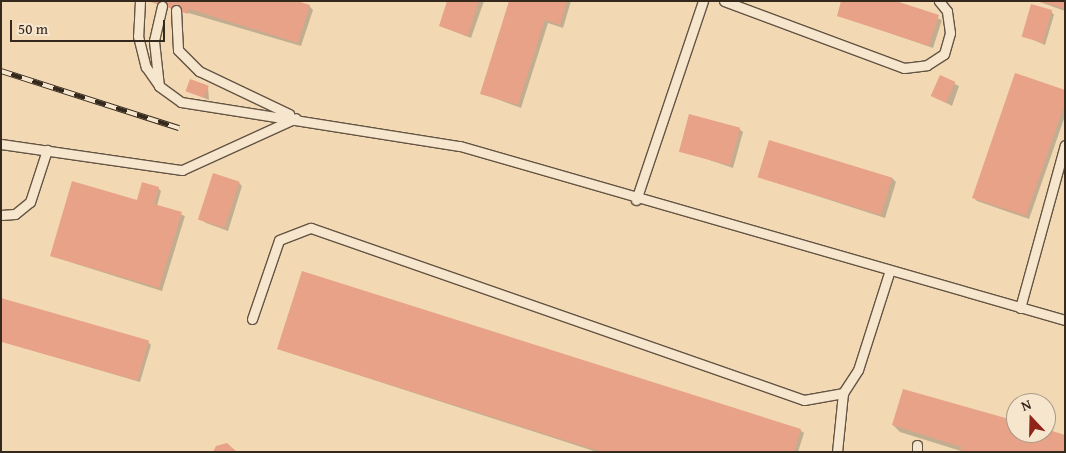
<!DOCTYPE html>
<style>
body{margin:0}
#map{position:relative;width:1066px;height:453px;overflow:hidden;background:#f2d9b4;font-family:"Gentium Book Plus",serif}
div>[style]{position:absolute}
.shadow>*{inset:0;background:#0003}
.building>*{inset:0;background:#e7a288;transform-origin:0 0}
.roads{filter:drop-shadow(1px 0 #645443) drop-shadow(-1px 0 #645443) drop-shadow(0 1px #645443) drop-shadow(0 -1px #645443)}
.service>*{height:9px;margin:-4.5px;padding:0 4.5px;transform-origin:4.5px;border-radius:4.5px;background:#f7e6ce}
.rail>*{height:5.5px;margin-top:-2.75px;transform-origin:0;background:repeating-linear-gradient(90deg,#f7e6ce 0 11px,#35281d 0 22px);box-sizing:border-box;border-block:1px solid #35281d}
span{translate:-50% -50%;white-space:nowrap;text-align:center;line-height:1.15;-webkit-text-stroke:4px #f7e6ce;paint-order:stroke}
.frame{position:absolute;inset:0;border:2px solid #35281d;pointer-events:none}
.north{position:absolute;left:1006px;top:393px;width:50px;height:50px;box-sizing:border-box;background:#f7e6ce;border:1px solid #a99a87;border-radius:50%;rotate:339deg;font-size:14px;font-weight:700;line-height:20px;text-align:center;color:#35281d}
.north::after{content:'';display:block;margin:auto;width:18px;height:22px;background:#8f2418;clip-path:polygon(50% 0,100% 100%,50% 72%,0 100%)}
.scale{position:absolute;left:10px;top:20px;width:155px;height:22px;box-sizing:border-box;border:2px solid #35281d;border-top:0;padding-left:6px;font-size:15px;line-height:18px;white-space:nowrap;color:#35281d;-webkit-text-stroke:4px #f7e6ce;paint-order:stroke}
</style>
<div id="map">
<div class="shadow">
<div style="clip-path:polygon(448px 1px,484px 1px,471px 38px,440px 26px)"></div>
<div style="clip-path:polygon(510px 1px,571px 1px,563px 28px,548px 23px,521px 108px,481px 93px)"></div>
<div style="clip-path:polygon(892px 1px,942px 20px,933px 48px,838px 15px)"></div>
<div style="clip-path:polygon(1065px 1px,1065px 11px,1037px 1px)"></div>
<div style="clip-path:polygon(151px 2px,309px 6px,313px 10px,301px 46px)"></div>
<div style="clip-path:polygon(1051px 11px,1054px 15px,1045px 45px,1022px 35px)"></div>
<div style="clip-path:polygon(940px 77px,959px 86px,952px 106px,933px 96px)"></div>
<div style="clip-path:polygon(208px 87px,209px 100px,188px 91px)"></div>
<div style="clip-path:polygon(1065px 91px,1065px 116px,1029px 219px,977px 201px,974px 198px)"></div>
<div style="clip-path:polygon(739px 129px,743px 132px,733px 168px,680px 150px)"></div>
<div style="clip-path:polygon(759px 177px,892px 178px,896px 182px,885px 218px)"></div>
<div style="clip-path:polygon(239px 183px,242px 186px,228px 231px,206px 223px,202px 220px)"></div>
<div style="clip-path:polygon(158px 188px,161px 191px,157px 206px,185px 216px,162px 291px,51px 256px)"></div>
<div style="clip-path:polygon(1px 299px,148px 342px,151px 345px,140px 382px,1px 341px)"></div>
<div style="clip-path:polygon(278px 349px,800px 430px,804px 433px,798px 452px,597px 452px)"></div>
<div style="clip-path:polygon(1016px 422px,1016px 433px,1046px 431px,1065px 436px,961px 451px,900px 432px,893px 425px)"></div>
</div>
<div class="building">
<div style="clip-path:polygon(148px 1px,297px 1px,310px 5px,298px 43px,189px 9px,188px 14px)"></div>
<div style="clip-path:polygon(447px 1px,479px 1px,468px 36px,439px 26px)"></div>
<div style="clip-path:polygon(509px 1px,567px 1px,560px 25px,545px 20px,518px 105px,480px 94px)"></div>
<div style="clip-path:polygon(841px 1px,896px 1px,939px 15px,929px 46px,837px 16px)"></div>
<div style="clip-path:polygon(1065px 1px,1065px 9px,1041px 2px,1041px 1px)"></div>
<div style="left:1031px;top:4px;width:22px;height:34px;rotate:16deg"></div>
<div style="clip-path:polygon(1015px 73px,1065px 90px,1065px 103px,1026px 216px,972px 198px)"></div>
<div style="left:940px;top:75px;width:17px;height:23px;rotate:24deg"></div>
<div style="left:190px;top:79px;width:20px;height:13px;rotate:20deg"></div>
<div style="left:689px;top:114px;width:53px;height:39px;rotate:15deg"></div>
<div style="left:769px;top:140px;width:129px;height:39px;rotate:17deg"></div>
<div style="left:213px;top:173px;width:28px;height:49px;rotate:18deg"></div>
<div style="clip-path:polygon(72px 181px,137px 200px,142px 182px,159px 187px,154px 204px,182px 212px,159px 288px,50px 256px)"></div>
<div style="clip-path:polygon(302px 271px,801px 429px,794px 452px,602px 452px,277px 349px)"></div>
<div style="left:1px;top:298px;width:154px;height:42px;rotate:16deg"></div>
<div style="clip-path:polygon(903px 389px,1016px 421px,1016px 433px,1046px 433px,1046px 429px,1065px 435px,1065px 452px,960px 452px,961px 447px,892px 425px)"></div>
<div style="clip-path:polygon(227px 443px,237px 452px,213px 452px,216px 446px)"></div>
</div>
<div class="roads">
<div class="service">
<div style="left:140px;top:1px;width:35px;rotate:93deg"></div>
<div style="left:138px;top:36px;width:32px;rotate:76deg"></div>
<div style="left:146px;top:67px;width:21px;rotate:55deg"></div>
<div style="left:724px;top:1px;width:192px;rotate:20.4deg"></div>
<div style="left:904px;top:68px;width:23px;rotate:-7deg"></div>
<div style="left:927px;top:65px;width:20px;rotate:-33deg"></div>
<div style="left:944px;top:54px;width:22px;rotate:-74deg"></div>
<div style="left:950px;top:33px;width:22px;rotate:-98deg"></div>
<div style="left:947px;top:11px;width:13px;rotate:-129deg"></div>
<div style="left:162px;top:6px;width:36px;rotate:103deg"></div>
<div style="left:154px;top:41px;width:45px;rotate:83.7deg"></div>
<div style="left:159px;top:86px;width:27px;rotate:36deg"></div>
<div style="left:181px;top:102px;width:282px;rotate:9deg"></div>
<div style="left:460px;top:146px;width:630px;rotate:16.05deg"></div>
<div style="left:176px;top:10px;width:40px;rotate:87.1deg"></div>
<div style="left:178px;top:50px;width:30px;rotate:45deg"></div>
<div style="left:199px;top:71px;width:100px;rotate:25.5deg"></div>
<div style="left:1px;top:144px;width:183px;rotate:8.2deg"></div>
<div style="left:182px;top:170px;width:125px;rotate:-24.5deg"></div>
<div style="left:636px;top:200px;width:210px;rotate:-71.4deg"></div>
<div style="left:1px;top:215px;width:14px;rotate:-4deg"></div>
<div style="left:15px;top:214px;width:19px;rotate:-39deg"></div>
<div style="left:30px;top:202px;width:55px;rotate:-71.9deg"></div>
<div style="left:1020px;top:308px;width:169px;rotate:-74.6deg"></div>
<div style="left:252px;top:319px;width:83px;rotate:-71.1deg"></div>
<div style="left:279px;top:240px;width:34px;rotate:-21deg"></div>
<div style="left:311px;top:228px;width:522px;rotate:19.23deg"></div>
<div style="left:804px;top:400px;width:40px;rotate:-10deg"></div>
<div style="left:843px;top:393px;width:27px;rotate:-57deg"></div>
<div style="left:858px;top:370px;width:102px;rotate:-72.3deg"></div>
<div style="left:917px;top:445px;width:7px;rotate:90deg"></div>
<div style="left:837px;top:452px;width:59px;rotate:-84.2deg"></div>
</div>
</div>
<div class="rail">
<div style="left:1px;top:71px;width:187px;rotate:17.8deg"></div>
</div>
<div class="frame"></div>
<div class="north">N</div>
<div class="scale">50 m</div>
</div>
